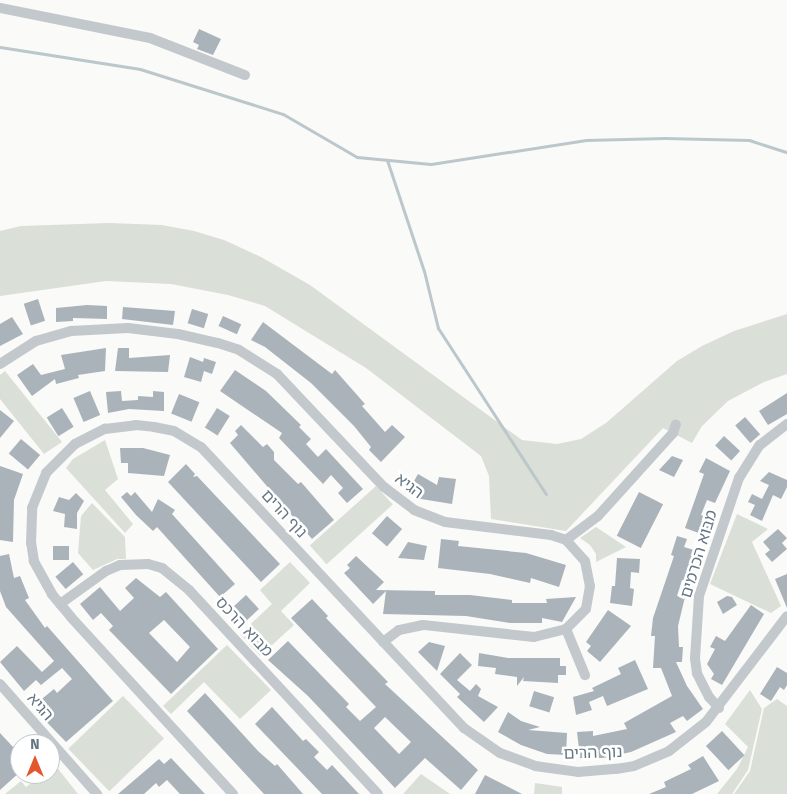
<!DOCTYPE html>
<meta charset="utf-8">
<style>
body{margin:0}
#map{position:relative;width:787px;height:794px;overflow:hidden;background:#fafaf8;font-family:"Fira Sans","Noto Sans Hebrew",sans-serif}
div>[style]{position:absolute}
.green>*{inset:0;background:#dadfd7;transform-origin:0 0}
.stream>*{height:3px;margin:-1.5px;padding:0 1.5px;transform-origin:1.5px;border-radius:1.5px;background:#bbc7cb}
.building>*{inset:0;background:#aab3b9;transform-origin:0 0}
.minor>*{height:10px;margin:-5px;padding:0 5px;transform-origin:5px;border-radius:5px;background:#c3c8cc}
span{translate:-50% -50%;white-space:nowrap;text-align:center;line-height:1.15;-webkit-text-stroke:5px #fff;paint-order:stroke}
.street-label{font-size:16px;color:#657683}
.north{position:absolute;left:10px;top:734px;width:50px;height:50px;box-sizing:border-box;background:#fff;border:1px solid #c1c8cd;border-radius:50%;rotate:0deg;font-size:14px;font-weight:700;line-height:20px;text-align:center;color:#657683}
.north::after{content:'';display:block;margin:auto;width:18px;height:22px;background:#e4572e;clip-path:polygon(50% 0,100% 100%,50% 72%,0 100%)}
</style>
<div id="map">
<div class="green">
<div style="clip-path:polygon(109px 223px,162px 225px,194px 231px,224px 240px,261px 257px,310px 285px,522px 440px,557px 444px,581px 439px,606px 423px,677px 361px,702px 346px,734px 331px,787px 314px,787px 374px,764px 382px,728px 401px,702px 426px,692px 443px,663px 428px,566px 531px,491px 519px,489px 476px,481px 456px,366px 368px,265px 306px,228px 295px,171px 284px,106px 281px,0 296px,0 231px,21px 226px)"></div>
<div style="clip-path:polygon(5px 371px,62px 442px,44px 454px,0 399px,0 375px)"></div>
<div style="clip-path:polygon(105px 440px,118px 479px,105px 490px,133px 524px,125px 533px,66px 468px,73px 459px)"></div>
<div style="left:376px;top:486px;width:25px;height:89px;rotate:48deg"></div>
<div style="clip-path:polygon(92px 503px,125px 537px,126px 559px,117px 559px,93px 570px,78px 553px,81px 516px)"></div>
<div style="clip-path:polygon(737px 514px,768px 529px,752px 542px,781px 606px,771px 613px,710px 584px)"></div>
<div style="clip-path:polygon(596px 527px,626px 547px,596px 562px,596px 554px,590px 545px,580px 538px)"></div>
<div style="clip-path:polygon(290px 562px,310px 583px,281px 611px,294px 625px,260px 656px,240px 634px,272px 604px,260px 590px)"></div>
<div style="clip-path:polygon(227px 645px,271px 690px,240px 719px,204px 682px,171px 714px,163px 706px)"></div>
<div style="clip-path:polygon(750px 690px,762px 709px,748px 770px,732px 794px,717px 794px,737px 769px,748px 747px,725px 724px)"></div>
<div style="left:123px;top:696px;width:59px;height:76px;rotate:46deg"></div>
<div style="clip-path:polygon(777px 699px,787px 706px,787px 794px,734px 794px,750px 771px,764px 708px)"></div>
<div style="clip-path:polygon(55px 765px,78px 794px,5px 794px,21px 781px,26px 787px,43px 774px,50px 774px,50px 768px)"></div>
<div style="clip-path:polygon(421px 774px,450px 794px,403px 794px)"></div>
<div style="clip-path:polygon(535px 783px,562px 787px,562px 794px,534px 794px)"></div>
</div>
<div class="stream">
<div style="left:0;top:47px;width:142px;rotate:8.9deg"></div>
<div style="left:140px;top:69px;width:150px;rotate:17.5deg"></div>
<div style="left:283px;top:114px;width:86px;rotate:30.2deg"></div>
<div style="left:357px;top:157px;width:74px;rotate:5.4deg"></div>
<div style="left:431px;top:164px;width:157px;rotate:-8.8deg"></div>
<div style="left:586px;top:140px;width:79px;rotate:-1.5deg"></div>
<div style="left:665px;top:138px;width:84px;rotate:1.4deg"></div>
<div style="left:749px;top:140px;width:40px;rotate:18deg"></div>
<div style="left:387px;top:160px;width:117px;rotate:71.6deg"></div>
<div style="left:424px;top:271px;width:59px;rotate:76.2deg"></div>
<div style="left:438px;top:328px;width:198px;rotate:57deg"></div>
</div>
<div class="building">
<div style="clip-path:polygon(199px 29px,221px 39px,213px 55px,197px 49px,199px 45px,193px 42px)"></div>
<div style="left:38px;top:299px;width:23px;height:15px;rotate:72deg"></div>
<div style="clip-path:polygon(87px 305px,107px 306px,107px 319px,73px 318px,73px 321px,56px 322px,56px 308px)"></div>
<div style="clip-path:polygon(123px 307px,175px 311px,173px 325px,122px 319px)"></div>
<div style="left:192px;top:309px;width:17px;height:15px;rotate:17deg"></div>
<div style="left:223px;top:316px;width:20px;height:11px;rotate:24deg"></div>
<div style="clip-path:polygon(12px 317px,23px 334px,0 346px,0 324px)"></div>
<div style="clip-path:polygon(263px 322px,332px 374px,335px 370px,365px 404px,362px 406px,385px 432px,392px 425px,405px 437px,381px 462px,369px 450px,371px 447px,354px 426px,311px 383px,265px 347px,251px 340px)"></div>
<div style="clip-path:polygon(106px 348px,105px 371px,78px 375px,79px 378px,56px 384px,55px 379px,32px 396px,17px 375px,33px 364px,41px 375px,65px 369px,61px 355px)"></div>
<div style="clip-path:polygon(118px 348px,129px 348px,129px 358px,170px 355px,168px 372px,115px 371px)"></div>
<div style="clip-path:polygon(190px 357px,203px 362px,204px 358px,216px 362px,212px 374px,204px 371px,201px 382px,184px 377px)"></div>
<div style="clip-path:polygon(235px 370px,266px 391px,301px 425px,299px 427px,311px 439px,306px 444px,318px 457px,326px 449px,363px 489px,347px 503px,338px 493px,343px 488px,331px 475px,323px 484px,279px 438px,282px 433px,220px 391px)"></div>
<div style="left:90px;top:391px;width:26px;height:18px;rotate:67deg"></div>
<div style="clip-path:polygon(121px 391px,122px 401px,138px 400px,138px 396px,153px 397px,153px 391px,164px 392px,164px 411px,129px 409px,108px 413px,106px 392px)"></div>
<div style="clip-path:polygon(787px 393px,787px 414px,768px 425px,759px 411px)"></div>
<div style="left:179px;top:394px;width:22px;height:21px;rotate:22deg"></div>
<div style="left:62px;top:408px;width:22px;height:18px;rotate:58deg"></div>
<div style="left:217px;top:408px;width:15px;height:23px;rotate:32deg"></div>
<div style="clip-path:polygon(0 410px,14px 421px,0 438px)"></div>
<div style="left:745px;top:417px;width:23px;height:13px;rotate:49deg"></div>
<div style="clip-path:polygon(241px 425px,263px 447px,267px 444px,274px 452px,274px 460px,298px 484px,301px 482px,334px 520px,312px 539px,230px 443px,238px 435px,235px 431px)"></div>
<div style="left:724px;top:436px;width:22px;height:13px;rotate:43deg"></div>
<div style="left:21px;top:439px;width:25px;height:19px;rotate:40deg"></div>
<div style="clip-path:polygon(120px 448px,143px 448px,170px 455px,164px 476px,128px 473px,128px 463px,121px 463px)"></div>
<div style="clip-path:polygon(672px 456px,683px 460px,674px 477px,659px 470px)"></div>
<div style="clip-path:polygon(706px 458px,730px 471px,715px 503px,707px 500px,701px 515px,713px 520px,707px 536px,685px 528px,704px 474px,699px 472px)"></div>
<div style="clip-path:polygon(186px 464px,195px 474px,193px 477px,197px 476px,280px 564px,261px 582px,168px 482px)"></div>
<div style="clip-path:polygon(0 466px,23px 474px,14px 500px,13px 542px,0 540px)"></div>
<div style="clip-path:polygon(769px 472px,787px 480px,787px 487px,781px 499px,773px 495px,762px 521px,750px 515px,755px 505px,748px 502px,752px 494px,762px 499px,769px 485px,760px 481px)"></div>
<div style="clip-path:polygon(418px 474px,437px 485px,439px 477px,456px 479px,452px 504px,421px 499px,408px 492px)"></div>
<div style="clip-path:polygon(127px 492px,131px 496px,135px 492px,152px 512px,158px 499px,175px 510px,172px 514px,235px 584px,220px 597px,157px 527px,153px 531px,136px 515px,121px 497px)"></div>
<div style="left:639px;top:492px;width:27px;height:49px;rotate:27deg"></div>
<div style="clip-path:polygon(76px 493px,84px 501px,77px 513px,77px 529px,64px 527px,65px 514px,53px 511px,59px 497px,69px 500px)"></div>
<div style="left:387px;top:516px;width:20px;height:23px;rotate:41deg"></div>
<div style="clip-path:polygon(778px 529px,787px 538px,782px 543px,787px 549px,772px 562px,765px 554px,770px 550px,763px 542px)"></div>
<div style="clip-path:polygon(677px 536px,687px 539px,684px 547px,694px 550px,688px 582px,682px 580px,677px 596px,685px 597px,678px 626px,679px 647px,683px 647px,682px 662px,676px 662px,687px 686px,703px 709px,687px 721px,683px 716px,670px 723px,676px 732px,631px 752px,603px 758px,580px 758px,577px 732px,593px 731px,593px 736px,627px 729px,624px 723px,672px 696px,661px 668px,653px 668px,655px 636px,651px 636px,653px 618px,674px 556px,671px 555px)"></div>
<div style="clip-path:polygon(441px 539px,459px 541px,458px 546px,526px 553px,566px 565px,559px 587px,531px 578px,530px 583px,490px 574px,438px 568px)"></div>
<div style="clip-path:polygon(408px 542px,427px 546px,424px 560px,398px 558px)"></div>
<div style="left:53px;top:546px;width:16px;height:14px"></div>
<div style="clip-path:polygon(9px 554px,14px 578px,20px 576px,29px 598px,25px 600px,45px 628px,47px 626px,113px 701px,66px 742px,32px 707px,54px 689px,57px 693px,72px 679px,62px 668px,41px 685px,36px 680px,24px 691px,0 662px,17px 646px,42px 672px,54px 661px,6px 607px,0 591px,0 556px)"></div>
<div style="clip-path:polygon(356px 556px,384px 582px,376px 590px,435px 591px,435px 595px,470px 595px,512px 600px,512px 603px,547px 603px,546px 599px,576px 597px,562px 622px,542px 618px,542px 623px,510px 623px,466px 616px,383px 614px,386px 591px,373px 604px,344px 573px,350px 568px,347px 565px)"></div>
<div style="clip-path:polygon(617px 558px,640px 559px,639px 573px,631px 572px,630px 588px,634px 589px,632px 606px,610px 603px,612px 586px,615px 586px)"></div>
<div style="left:73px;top:562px;width:16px;height:23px;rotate:50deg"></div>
<div style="clip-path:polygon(787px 574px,787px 608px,775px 579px)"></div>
<div style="clip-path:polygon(evenodd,136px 578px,160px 597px,166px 592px,218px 649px,171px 694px,109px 630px,113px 626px,101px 613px,93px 620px,80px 604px,100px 587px,120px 611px,134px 598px,125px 588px,136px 578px,164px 620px,190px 647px,177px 662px,149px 633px,164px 620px)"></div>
<div style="left:246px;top:595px;width:19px;height:21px;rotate:47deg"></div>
<div style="clip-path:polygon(727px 596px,732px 597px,737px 605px,723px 614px,717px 602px)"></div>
<div style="clip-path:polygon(evenodd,312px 599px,328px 616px,326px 618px,388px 682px,385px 684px,478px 770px,461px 790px,425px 758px,395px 788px,308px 696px,268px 660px,288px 641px,349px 704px,346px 707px,360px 721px,376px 707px,291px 618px,312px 599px,385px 717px,411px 742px,399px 754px,374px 728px,385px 717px)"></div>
<div style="clip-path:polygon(751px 605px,764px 614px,722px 685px,711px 679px,714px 674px,707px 664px,715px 649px,710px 647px,716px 636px,725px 641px)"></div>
<div style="clip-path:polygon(608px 610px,631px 626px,600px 662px,587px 651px,591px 646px,586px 642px)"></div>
<div style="clip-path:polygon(429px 642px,445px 646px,437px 671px,418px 652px)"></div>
<div style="clip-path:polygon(460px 653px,472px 665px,457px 680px,470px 691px,476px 684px,481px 689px,478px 696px,498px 707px,484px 722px,457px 697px,460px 694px,440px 674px)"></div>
<div style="clip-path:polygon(479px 653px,508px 658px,560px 658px,560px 666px,566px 666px,566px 675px,558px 675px,558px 683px,523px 681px,524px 677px,517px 686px,517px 677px,495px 674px,496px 668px,478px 666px)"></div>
<div style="clip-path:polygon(635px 660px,648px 689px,607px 706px,603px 696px,589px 702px,592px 710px,576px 715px,573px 697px,594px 691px,592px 688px,621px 674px,618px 668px)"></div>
<div style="clip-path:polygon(777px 667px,787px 673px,787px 685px,784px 690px,780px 687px,771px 701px,760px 694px)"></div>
<div style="left:534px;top:691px;width:21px;height:16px;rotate:17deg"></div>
<div style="clip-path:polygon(205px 693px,258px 751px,275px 766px,277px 764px,303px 794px,264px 794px,187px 711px)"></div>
<div style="clip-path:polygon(272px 707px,303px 741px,306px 739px,319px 752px,314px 757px,327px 770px,332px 765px,359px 794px,322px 794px,255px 724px)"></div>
<div style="clip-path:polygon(508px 712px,521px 721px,540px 727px,528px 730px,567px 733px,566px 755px,547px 754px,521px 745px,498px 732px)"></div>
<div style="left:722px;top:731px;width:33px;height:22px;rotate:47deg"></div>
<div style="clip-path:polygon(0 733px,13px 747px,20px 741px,20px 772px,0 790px)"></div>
<div style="clip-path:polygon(703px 756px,719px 781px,692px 794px,649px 794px,666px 787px,664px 782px,691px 769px,688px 765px)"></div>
<div style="clip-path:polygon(171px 758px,205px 794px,180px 794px,167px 780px,159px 787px,156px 783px,144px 794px,118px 794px,159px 759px,164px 764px)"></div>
<div style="clip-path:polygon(485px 775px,522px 794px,475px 794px)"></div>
</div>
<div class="minor">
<div style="left:0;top:8px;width:153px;rotate:11.3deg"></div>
<div style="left:150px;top:38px;width:102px;rotate:21.3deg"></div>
<div style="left:0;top:364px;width:43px;rotate:-32.6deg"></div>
<div style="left:36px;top:341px;width:36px;rotate:-16deg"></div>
<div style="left:71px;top:331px;width:57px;rotate:-3deg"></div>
<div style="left:128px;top:328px;width:50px;rotate:6.8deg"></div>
<div style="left:178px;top:334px;width:41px;rotate:12.7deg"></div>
<div style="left:218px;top:343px;width:22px;rotate:18deg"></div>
<div style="left:239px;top:350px;width:45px;rotate:32.3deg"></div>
<div style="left:277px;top:374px;width:156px;rotate:46.6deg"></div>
<div style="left:384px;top:487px;width:38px;rotate:37deg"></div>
<div style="left:414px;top:510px;width:33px;rotate:21deg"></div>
<div style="left:445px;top:522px;width:107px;rotate:7deg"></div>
<div style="left:551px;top:535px;width:16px;rotate:18deg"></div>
<div style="left:566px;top:540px;width:28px;rotate:48deg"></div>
<div style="left:585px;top:561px;width:25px;rotate:79deg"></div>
<div style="left:590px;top:586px;width:23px;rotate:100deg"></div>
<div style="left:586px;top:609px;width:28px;rotate:135deg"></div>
<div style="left:566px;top:629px;width:33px;rotate:166deg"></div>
<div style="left:534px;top:637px;width:112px;rotate:-173.8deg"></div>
<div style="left:423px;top:625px;width:25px;rotate:168deg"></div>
<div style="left:399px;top:630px;width:20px;rotate:143deg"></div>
<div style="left:566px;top:540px;width:40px;rotate:-37deg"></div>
<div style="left:598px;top:516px;width:112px;rotate:-47.9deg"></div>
<div style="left:673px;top:433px;width:9px;rotate:-72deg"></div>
<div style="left:60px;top:604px;width:57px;rotate:-35.7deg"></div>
<div style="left:106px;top:571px;width:15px;rotate:-23deg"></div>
<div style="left:120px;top:565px;width:28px;rotate:-2deg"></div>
<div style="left:148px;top:564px;width:15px;rotate:16deg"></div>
<div style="left:162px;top:568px;width:35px;rotate:39deg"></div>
<div style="left:189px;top:590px;width:278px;rotate:47.2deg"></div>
<div style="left:566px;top:629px;width:50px;rotate:67.6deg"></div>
<div style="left:0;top:684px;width:147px;rotate:48.6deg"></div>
<div style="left:719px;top:708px;width:15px;rotate:-132deg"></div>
<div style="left:709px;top:697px;width:27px;rotate:-117deg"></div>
<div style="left:697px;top:673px;width:15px;rotate:-98deg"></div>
<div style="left:695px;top:658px;width:62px;rotate:-86.3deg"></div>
<div style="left:699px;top:596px;width:125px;rotate:-71.3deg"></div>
<div style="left:739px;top:478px;width:39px;rotate:-58deg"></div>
<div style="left:760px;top:445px;width:34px;rotate:-38deg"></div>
<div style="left:233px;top:794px;width:240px;rotate:-132.5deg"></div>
<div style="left:71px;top:617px;width:30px;rotate:-130deg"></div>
<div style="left:52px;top:594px;width:38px;rotate:-119deg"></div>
<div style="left:34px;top:561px;width:18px;rotate:-99deg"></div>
<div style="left:31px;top:543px;width:35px;rotate:-88deg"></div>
<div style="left:32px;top:508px;width:38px;rotate:-68deg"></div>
<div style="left:46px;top:473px;width:41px;rotate:-45deg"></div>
<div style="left:75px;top:444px;width:34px;rotate:-27deg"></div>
<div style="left:105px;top:429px;width:31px;rotate:-7deg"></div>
<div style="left:136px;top:425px;width:18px;rotate:6deg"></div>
<div style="left:154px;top:427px;width:20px;rotate:11deg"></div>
<div style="left:174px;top:431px;width:31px;rotate:31deg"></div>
<div style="left:201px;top:447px;width:385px;rotate:46.9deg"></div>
<div style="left:464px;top:728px;width:44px;rotate:34.8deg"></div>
<div style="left:500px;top:753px;width:37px;rotate:20deg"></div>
<div style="left:535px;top:766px;width:43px;rotate:7.9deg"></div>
<div style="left:578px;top:772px;width:38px;rotate:-5deg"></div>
<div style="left:616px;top:769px;width:18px;rotate:-9deg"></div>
<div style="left:634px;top:766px;width:38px;rotate:-23deg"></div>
<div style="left:669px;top:751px;width:47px;rotate:-38.1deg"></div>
<div style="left:706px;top:722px;width:133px;rotate:-52.6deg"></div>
</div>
<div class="street-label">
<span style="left:409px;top:486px;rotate:37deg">הגיא</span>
<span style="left:284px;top:514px;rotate:47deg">נוף הרים</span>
<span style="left:699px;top:554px;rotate:-73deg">מבוא הכרמים</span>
<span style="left:244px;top:627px;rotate:47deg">מבוא הרכס</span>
<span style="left:40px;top:707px;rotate:49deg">הגיא</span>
<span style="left:593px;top:753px;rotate:-2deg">נוף הרים</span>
</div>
<div class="north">N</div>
</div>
